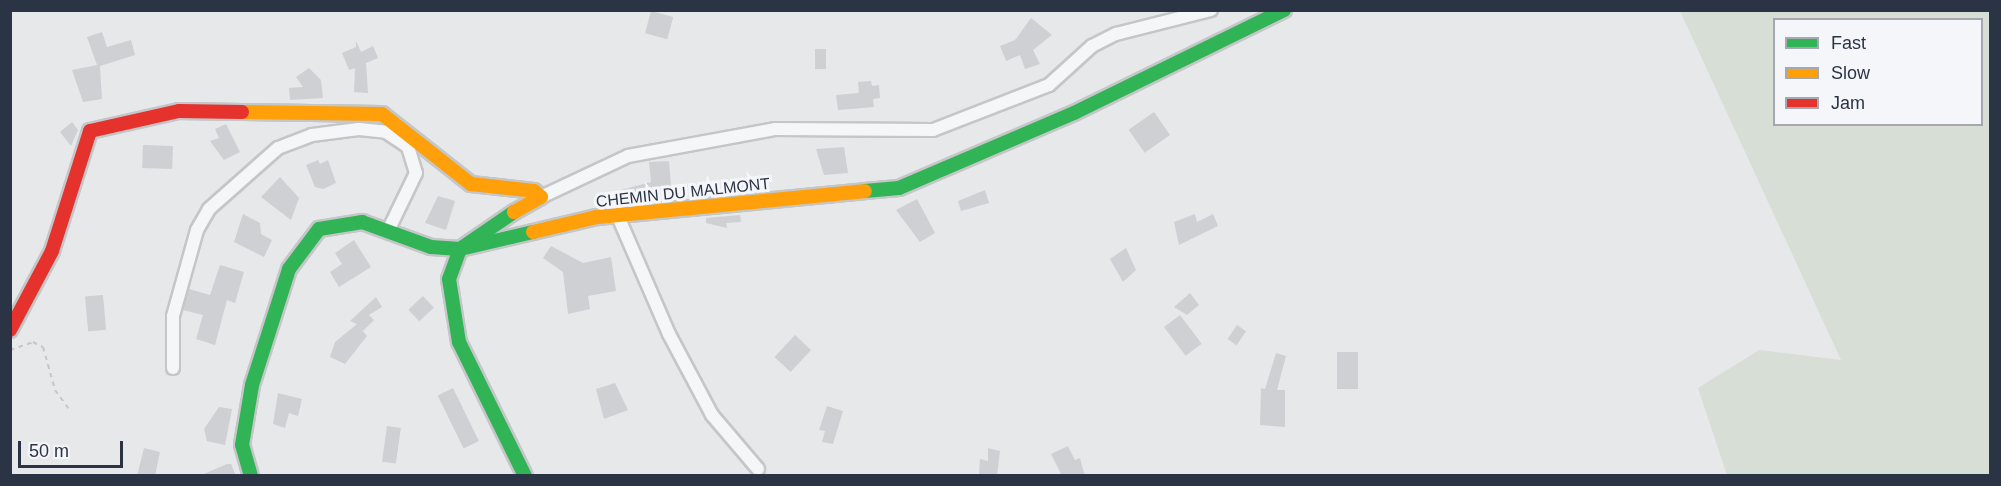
<!DOCTYPE html>
<style>
body{margin:0}
#map{position:relative;width:2001px;height:486px;overflow:hidden;background:#e6e8ea;font-family:Helvetica,sans-serif}
div>[style]{position:absolute}
.green>*{inset:0;background:#d6ded6}
.building>*{inset:0;background:#ced0d3;transform-origin:0 0}
.path>*{height:2px;margin-top:-1px;transform-origin:0;background:repeating-linear-gradient(90deg,#c5c6ca 0 4.5px,transparent 0 9px)}
.roads{filter:drop-shadow(2px 0 #c4c6c8) drop-shadow(-2px 0 #c4c6c8) drop-shadow(0 2px #c4c6c8) drop-shadow(0 -2px #c4c6c8)}
.street>*{height:12px;margin:-6px;padding:0 6px;transform-origin:6px;border-radius:6px;background:#f5f6f7}
.fast>*{height:14px;margin:-7px;padding:0 7px;transform-origin:7px;border-radius:7px;background:#30b455}
.slow>*{height:14px;margin:-7px;padding:0 7px;transform-origin:7px;border-radius:7px;background:#ff9f0a}
.jam>*{height:14px;margin:-7px;padding:0 7px;transform-origin:7px;border-radius:7px;background:#e5322d}
span{translate:-50% -50%;white-space:nowrap;text-align:center;line-height:1.15;-webkit-text-stroke:6px #f4f6f9;paint-order:stroke}
.street-label{font-size:16px;color:#2b3445}
.frame{position:absolute;inset:0;border:12px solid #2b3445;pointer-events:none}
.legend{position:absolute;left:1773px;top:18px;width:210px;height:108px;box-sizing:border-box;background:#f4f6f9;border:2px solid #a4a8b1;margin:0;padding:8px 10px;list-style:none;font-size:18px;color:#2b3445}
.legend li{display:flex;align-items:center;gap:12px;height:30px}
.legend b{width:30px;border:2px solid #a4a8b1}
.scale{position:absolute;left:18px;top:441px;width:105px;height:27px;box-sizing:border-box;border:3px solid #2b3445;border-top:0;padding-left:8px;font-size:18px;line-height:21px;white-space:nowrap;color:#2b3445;-webkit-text-stroke:4px #f4f6f9;paint-order:stroke}
</style>
<div id="map">
<div class="green">
<div style="clip-path:polygon(evenodd,1680px 11px,1990px 11px,1990px 475px,1727px 475px,1698px 388px,1759px 350px,1841px 360px,1680px 11px,1774px 20px,1982px 20px,1982px 124px,1774px 124px,1774px 20px)"></div>
</div>
<div class="building">
<div style="left:651px;top:11px;width:23px;height:23px;rotate:15deg"></div>
<div style="clip-path:polygon(1031px 18px,1052px 35px,1033px 50px,1040px 64px,1025px 69px,1020px 55px,1006px 61px,1000px 46px,1015px 40px)"></div>
<div style="clip-path:polygon(102px 32px,107px 47px,131px 40px,135px 55px,100px 66px,102px 99px,83px 102px,72px 70px,97px 65px,87px 37px)"></div>
<div style="clip-path:polygon(356px 41px,361px 52px,373px 46px,378px 58px,366px 63px,368px 93px,354px 92px,355px 68px,349px 70px,342px 53px,356px 47px)"></div>
<div style="left:815px;top:49px;width:11px;height:20px"></div>
<div style="clip-path:polygon(309px 68px,321px 80px,323px 98px,290px 100px,289px 88px,303px 87px,296px 77px)"></div>
<div style="clip-path:polygon(871px 81px,872px 86px,879px 85px,880px 98px,873px 99px,874px 107px,838px 110px,836px 95px,859px 93px,858px 82px)"></div>
<div style="left:1154px;top:112px;width:28px;height:31px;rotate:55deg"></div>
<div style="clip-path:polygon(72px 122px,78px 130px,71px 146px,60px 132px)"></div>
<div style="clip-path:polygon(226px 124px,240px 152px,224px 160px,210px 141px,219px 138px,215px 129px)"></div>
<div style="left:143px;top:145px;width:30px;height:23px;rotate:2deg"></div>
<div style="clip-path:polygon(844px 147px,848px 173px,824px 175px,816px 149px)"></div>
<div style="clip-path:polygon(318px 160px,320px 164px,328px 160px,336px 183px,323px 189px,315px 187px,306px 165px)"></div>
<div style="clip-path:polygon(669px 161px,671px 186px,656px 187px,656px 195px,648px 201px,611px 204px,606px 194px,651px 182px,649px 162px)"></div>
<div style="clip-path:polygon(280px 177px,299px 198px,291px 220px,261px 197px)"></div>
<div style="clip-path:polygon(985px 190px,989px 203px,961px 211px,958px 201px)"></div>
<div style="clip-path:polygon(438px 196px,455px 201px,446px 230px,425px 223px)"></div>
<div style="clip-path:polygon(917px 199px,935px 233px,920px 242px,896px 210px)"></div>
<div style="clip-path:polygon(243px 214px,260px 223px,261px 234px,272px 240px,264px 257px,234px 242px)"></div>
<div style="clip-path:polygon(1195px 214px,1197px 222px,1213px 214px,1218px 226px,1179px 245px,1174px 222px)"></div>
<div style="clip-path:polygon(740px 215px,741px 222px,726px 223px,727px 228px,706px 223px,706px 218px)"></div>
<div style="clip-path:polygon(354px 240px,371px 267px,339px 287px,330px 272px,342px 264px,335px 253px)"></div>
<div style="clip-path:polygon(551px 246px,583px 263px,611px 257px,616px 291px,588px 296px,590px 309px,568px 314px,563px 272px,543px 258px)"></div>
<div style="clip-path:polygon(1126px 248px,1136px 270px,1123px 282px,1110px 259px)"></div>
<div style="clip-path:polygon(220px 265px,244px 272px,235px 303px,227px 300px,215px 345px,196px 339px,203px 315px,183px 310px,189px 289px,210px 295px)"></div>
<div style="clip-path:polygon(1190px 293px,1199px 305px,1187px 315px,1174px 307px)"></div>
<div style="left:103px;top:295px;width:35px;height:18px;rotate:85deg"></div>
<div style="left:423px;top:296px;width:16px;height:20px;rotate:47deg"></div>
<div style="clip-path:polygon(376px 297px,382px 307px,369px 315px,374px 320px,363px 331px,359px 327px,367px 336px,345px 364px,330px 357px,335px 342px,357px 324px,350px 321px)"></div>
<div style="left:1180px;top:315px;width:36px;height:20px;rotate:53deg"></div>
<div style="left:1237px;top:325px;width:11px;height:17px;rotate:34deg"></div>
<div style="left:795px;top:335px;width:22px;height:30px;rotate:43deg"></div>
<div style="left:1337px;top:352px;width:21px;height:37px"></div>
<div style="clip-path:polygon(1276px 353px,1286px 356px,1277px 390px,1285px 390px,1285px 427px,1260px 425px,1261px 388px,1265px 389px)"></div>
<div style="clip-path:polygon(615px 383px,628px 410px,604px 419px,596px 389px)"></div>
<div style="left:453px;top:388px;width:59px;height:17px;rotate:64deg"></div>
<div style="clip-path:polygon(278px 393px,302px 399px,298px 416px,289px 413px,285px 428px,273px 424px)"></div>
<div style="clip-path:polygon(827px 406px,843px 411px,833px 444px,822px 442px,825px 431px,819px 430px)"></div>
<div style="clip-path:polygon(219px 407px,232px 409px,225px 445px,207px 441px,204px 429px)"></div>
<div style="left:387px;top:426px;width:14px;height:36px;rotate:8deg"></div>
<div style="clip-path:polygon(1068px 446px,1075px 460px,1080px 458px,1085px 476px,1062px 476px,1051px 454px)"></div>
<div style="clip-path:polygon(144px 448px,160px 452px,155px 476px,137px 476px)"></div>
<div style="clip-path:polygon(988px 448px,1000px 451px,997px 476px,979px 476px,980px 459px,988px 461px)"></div>
<div style="clip-path:polygon(231px 464px,236px 476px,199px 476px,227px 464px)"></div>
</div>
<div class="path">
<div style="left:10px;top:350px;width:24px;rotate:-19deg"></div>
<div style="left:33px;top:342px;width:11px;rotate:27deg"></div>
<div style="left:43px;top:347px;width:45px;rotate:74.4deg"></div>
<div style="left:55px;top:390px;width:26px;rotate:54deg"></div>
</div>
<div class="roads">
<div class="street">
<div style="left:541px;top:197px;width:96px;rotate:-25.2deg"></div>
<div style="left:628px;top:156px;width:149px;rotate:-10.4deg"></div>
<div style="left:775px;top:129px;width:158px;rotate:0.4deg"></div>
<div style="left:933px;top:130px;width:124px;rotate:-21.2deg"></div>
<div style="left:1049px;top:85px;width:58px;rotate:-42.2deg"></div>
<div style="left:1092px;top:46px;width:27px;rotate:-27deg"></div>
<div style="left:1116px;top:34px;width:98px;rotate:-14.2deg"></div>
<div style="left:617px;top:214px;width:131px;rotate:66.6deg"></div>
<div style="left:669px;top:334px;width:92px;rotate:62deg"></div>
<div style="left:712px;top:415px;width:71px;rotate:49.6deg"></div>
<div style="left:173px;top:368px;width:52px;rotate:-90deg"></div>
<div style="left:173px;top:316px;width:89px;rotate:-74.4deg"></div>
<div style="left:197px;top:230px;width:24px;rotate:-60deg"></div>
<div style="left:209px;top:209px;width:92px;rotate:-41.5deg"></div>
<div style="left:278px;top:148px;width:36px;rotate:-21deg"></div>
<div style="left:312px;top:135px;width:47px;rotate:-7.3deg"></div>
<div style="left:359px;top:129px;width:27px;rotate:6deg"></div>
<div style="left:386px;top:132px;width:27px;rotate:34deg"></div>
<div style="left:408px;top:147px;width:27px;rotate:73deg"></div>
<div style="left:416px;top:173px;width:64px;rotate:115.8deg"></div>
</div>
<div class="fast">
<div style="left:865px;top:191px;width:34px;rotate:-5deg"></div>
<div style="left:899px;top:188px;width:190px;rotate:-23.2deg"></div>
<div style="left:1074px;top:113px;width:234px;rotate:-26.1deg"></div>
<div style="left:514px;top:212px;width:65px;rotate:145.6deg"></div>
<div style="left:460px;top:249px;width:32px;rotate:110deg"></div>
<div style="left:449px;top:279px;width:64px;rotate:81deg"></div>
<div style="left:459px;top:342px;width:149px;rotate:63.8deg"></div>
<div style="left:251px;top:476px;width:32px;rotate:-106deg"></div>
<div style="left:242px;top:445px;width:61px;rotate:-80.5deg"></div>
<div style="left:252px;top:385px;width:122px;rotate:-72.3deg"></div>
<div style="left:289px;top:269px;width:50px;rotate:-53.1deg"></div>
<div style="left:319px;top:229px;width:44px;rotate:-9.2deg"></div>
<div style="left:362px;top:222px;width:73px;rotate:19.9deg"></div>
<div style="left:431px;top:247px;width:29px;rotate:4deg"></div>
<div style="left:460px;top:249px;width:75px;rotate:-13.1deg"></div>
</div>
<div class="slow">
<div style="left:242px;top:112px;width:140px;rotate:0.8deg"></div>
<div style="left:382px;top:114px;width:113px;rotate:38.2deg"></div>
<div style="left:471px;top:184px;width:63px;rotate:6.3deg"></div>
<div style="left:534px;top:191px;width:9px;rotate:41deg"></div>
<div style="left:541px;top:197px;width:31px;rotate:151deg"></div>
<div style="left:533px;top:232px;width:66px;rotate:-13.2deg"></div>
<div style="left:597px;top:217px;width:269px;rotate:-5.5deg"></div>
</div>
<div class="jam">
<div style="left:10px;top:330px;width:89px;rotate:-62deg"></div>
<div style="left:52px;top:251px;width:126px;rotate:-72.4deg"></div>
<div style="left:90px;top:131px;width:91px;rotate:-12.7deg"></div>
<div style="left:179px;top:111px;width:63px;rotate:0.9deg"></div>
</div>
</div>
<div class="street-label">
<span style="left:683px;top:193px;rotate:-6deg">CHEMIN DU MALMONT</span>
</div>
<div class="frame"></div>
<ul class="legend">
<li><b style="height:8px;background:#30b455"></b>Fast</li>
<li><b style="height:8px;background:#ff9f0a"></b>Slow</li>
<li><b style="height:8px;background:#e5322d"></b>Jam</li>
</ul>
<div class="scale">50 m</div>
</div>
